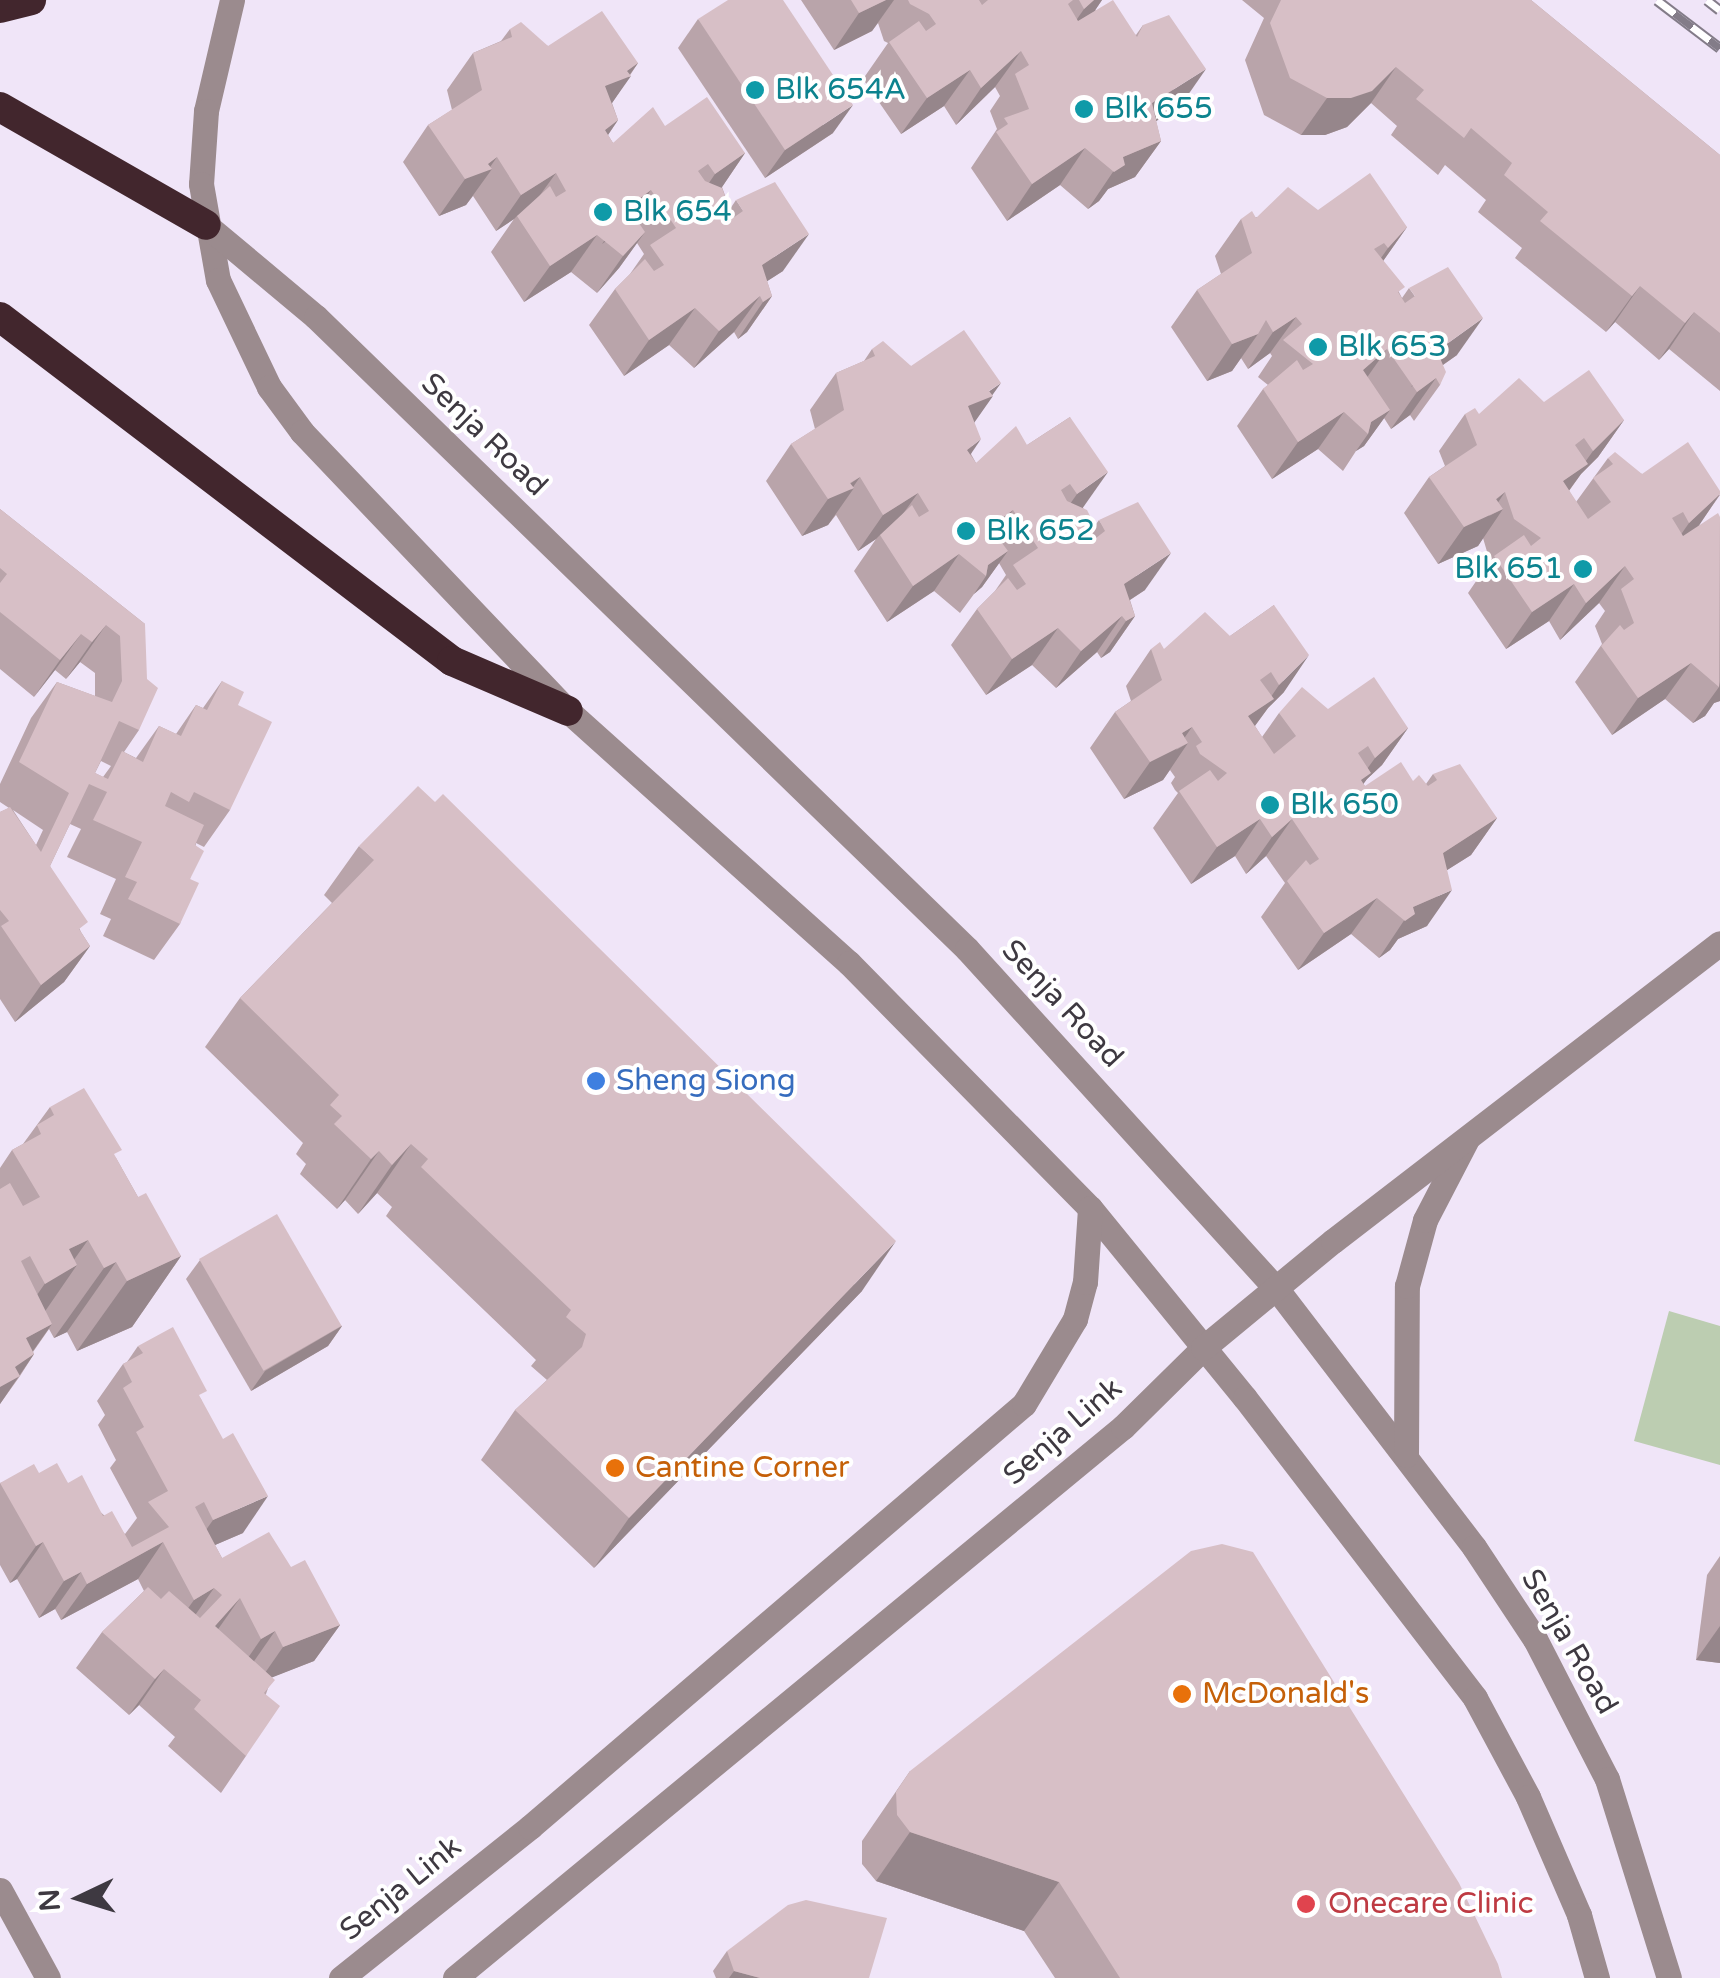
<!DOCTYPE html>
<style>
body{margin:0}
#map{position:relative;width:1720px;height:1978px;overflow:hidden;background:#f0e5f8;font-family:"Varela Round",sans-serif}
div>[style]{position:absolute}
.green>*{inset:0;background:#bccdb1}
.minor>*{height:25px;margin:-12.5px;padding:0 12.5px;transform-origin:12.5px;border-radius:12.5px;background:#9b8b8e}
.highway>*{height:30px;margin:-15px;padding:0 15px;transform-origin:15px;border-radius:15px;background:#42262d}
.rail>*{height:11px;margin-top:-5.5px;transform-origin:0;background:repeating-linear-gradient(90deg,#fff 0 22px,#837c88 0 44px);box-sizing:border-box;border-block:2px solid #837c88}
.wall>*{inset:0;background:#b9a4aa}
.shaded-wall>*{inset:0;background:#96868b}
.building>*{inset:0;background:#d7bfc6;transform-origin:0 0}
.dots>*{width:28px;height:28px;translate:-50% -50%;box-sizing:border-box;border:5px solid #fff;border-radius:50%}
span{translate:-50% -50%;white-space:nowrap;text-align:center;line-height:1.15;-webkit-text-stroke:8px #fff;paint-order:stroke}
.culture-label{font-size:30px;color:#0d838f}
.left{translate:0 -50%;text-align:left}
.right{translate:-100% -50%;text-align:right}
.street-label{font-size:30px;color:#3e3941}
.shop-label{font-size:30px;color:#366cbe}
.food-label{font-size:30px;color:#c56008}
.health-label{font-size:30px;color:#be3a42}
.north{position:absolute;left:30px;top:1848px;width:100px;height:100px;-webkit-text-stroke:8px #fff;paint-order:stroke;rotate:266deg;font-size:28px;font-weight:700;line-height:40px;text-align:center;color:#3e3941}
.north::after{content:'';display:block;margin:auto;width:35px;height:45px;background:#3e3941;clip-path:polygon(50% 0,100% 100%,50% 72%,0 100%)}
</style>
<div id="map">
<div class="green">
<div style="clip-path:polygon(1669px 1311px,1720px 1326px,1720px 1465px,1634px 1441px)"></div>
</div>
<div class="minor">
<div style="left:232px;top:0;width:114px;rotate:103.2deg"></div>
<div style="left:206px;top:111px;width:73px;rotate:93.9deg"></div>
<div style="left:201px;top:184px;width:97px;rotate:80deg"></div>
<div style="left:218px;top:280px;width:119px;rotate:64.5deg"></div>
<div style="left:269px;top:387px;width:56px;rotate:53.7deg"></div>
<div style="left:302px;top:432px;width:385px;rotate:46.4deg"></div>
<div style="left:568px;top:711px;width:377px;rotate:41.9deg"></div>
<div style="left:849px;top:963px;width:344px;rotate:45.5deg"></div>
<div style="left:1090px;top:1208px;width:245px;rotate:50.8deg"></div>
<div style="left:1245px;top:1398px;width:378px;rotate:52.5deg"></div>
<div style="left:1475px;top:1698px;width:112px;rotate:61.8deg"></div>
<div style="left:1528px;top:1797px;width:129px;rotate:66.6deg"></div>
<div style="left:1579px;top:1915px;width:66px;rotate:74.1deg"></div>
<div style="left:206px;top:225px;width:143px;rotate:39.9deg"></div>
<div style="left:316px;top:317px;width:907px;rotate:44.15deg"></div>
<div style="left:967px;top:949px;width:459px;rotate:47.7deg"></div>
<div style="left:1276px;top:1288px;width:326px;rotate:52.6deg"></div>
<div style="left:1474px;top:1547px;width:110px;rotate:56.5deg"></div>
<div style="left:1535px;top:1639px;width:157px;rotate:62.8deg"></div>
<div style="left:1607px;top:1779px;width:208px;rotate:72.7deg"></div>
<div style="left:1406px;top:1455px;width:169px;rotate:-89.7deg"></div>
<div style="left:1407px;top:1286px;width:68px;rotate:-74.7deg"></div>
<div style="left:1425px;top:1220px;width:91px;rotate:-62.6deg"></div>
<div style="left:0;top:1890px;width:100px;rotate:61.4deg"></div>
<div style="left:341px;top:1978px;width:242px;rotate:-38.6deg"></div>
<div style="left:530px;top:1827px;width:650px;rotate:-40.57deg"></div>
<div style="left:1024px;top:1404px;width:99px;rotate:-59deg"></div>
<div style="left:1075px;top:1319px;width:38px;rotate:-75deg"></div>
<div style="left:1085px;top:1282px;width:74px;rotate:-86.1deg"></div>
<div style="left:455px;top:1978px;width:866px;rotate:-39.52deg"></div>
<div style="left:1123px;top:1427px;width:112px;rotate:-44.6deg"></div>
<div style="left:1203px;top:1348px;width:168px;rotate:-39.5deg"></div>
<div style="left:1333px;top:1241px;width:488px;rotate:-37.6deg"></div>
</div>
<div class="highway">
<div style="left:0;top:8px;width:32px;rotate:-14deg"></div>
<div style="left:0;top:107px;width:237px;rotate:29.8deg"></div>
<div style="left:0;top:317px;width:568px;rotate:37.27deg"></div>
<div style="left:452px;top:661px;width:126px;rotate:23.3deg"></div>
</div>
<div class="rail">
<div style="left:1657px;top:0;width:79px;rotate:37.3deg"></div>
<div style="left:1707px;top:0;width:16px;rotate:38deg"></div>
</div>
<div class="wall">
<div style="clip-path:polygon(801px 0,1102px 0,1095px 10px,1136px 35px,1143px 25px,1181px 105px,1156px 121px,1161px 141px,1135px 177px,1108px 189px,1099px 201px,1088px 209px,1060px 185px,1007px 221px,971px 168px,997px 129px,990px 111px,1000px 96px,995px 87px,956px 125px,944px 106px,901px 134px,863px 79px,888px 43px,884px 41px,878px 23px,872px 31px,834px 50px)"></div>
<div style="clip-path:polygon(1242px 0,1531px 0,1720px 155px,1720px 391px,1669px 349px,1659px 360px,1615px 322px,1606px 332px,1515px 258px,1522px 248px,1478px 212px,1486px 200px,1445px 165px,1438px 175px,1391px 135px,1397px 126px,1371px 103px,1347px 127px,1325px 135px,1301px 135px,1264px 115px,1245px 60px,1264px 18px)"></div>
<div style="clip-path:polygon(698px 19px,833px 133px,765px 178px,678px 48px)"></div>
<div style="clip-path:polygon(510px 29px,548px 46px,638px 63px,612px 103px,618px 120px,608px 135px,613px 143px,665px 126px,745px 153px,722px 187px,730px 209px,736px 200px,783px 271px,767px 281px,772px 296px,747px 332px,738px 339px,734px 332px,694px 368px,669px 345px,624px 376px,589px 325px,615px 289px,630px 274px,644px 254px,637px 243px,619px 268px,597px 293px,571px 272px,524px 302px,491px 252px,514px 219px,496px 231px,473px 196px,466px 205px,439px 216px,403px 162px,428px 125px,452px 110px,447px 90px,473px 53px,501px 41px)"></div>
<div style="clip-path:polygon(1318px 210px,1407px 227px,1383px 261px,1402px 298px,1409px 288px,1457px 355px,1443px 365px,1440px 385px,1414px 421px,1410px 415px,1391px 429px,1384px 418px,1364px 446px,1356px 451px,1343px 471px,1318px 449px,1272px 479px,1237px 426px,1263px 389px,1268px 385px,1258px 377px,1272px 356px,1270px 353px,1248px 369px,1241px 358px,1232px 371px,1207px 381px,1171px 327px,1197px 290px,1221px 274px,1215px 256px,1241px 219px)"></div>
<div style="clip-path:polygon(872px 349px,911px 366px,992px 396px,974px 422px,971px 454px,976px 463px,1027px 445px,1070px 417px,1083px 508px,1091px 518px,1087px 524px,1091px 531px,1099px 520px,1145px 590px,1130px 600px,1135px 616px,1110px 652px,1101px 658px,1097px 652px,1056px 688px,1032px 665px,986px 695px,951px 645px,977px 609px,995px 591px,1006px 575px,999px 563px,982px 587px,974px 594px,960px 613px,934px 591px,887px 622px,854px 571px,876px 539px,858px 551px,836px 515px,828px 525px,802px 536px,766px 481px,791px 444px,815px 429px,810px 410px,836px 373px,864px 361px)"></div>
<div style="clip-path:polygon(1544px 402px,1624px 420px,1598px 457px,1581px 474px,1569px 491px,1576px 502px,1608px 458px,1642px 474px,1720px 495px,1698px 526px,1720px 517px,1720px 701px,1714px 703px,1705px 716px,1693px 723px,1665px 699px,1612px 735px,1575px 682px,1602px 644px,1595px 626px,1605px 611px,1599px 603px,1560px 640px,1549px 621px,1506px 649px,1468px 593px,1492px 558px,1488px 555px,1483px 538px,1478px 546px,1438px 564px,1404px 513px,1429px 477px,1445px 466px,1439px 451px,1465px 414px,1479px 414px)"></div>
<div style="clip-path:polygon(evenodd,0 509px,145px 624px,139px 730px,124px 752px,136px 758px,159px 726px,176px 734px,196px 705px,203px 708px,222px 681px,238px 705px,230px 810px,204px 847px,196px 843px,190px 879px,180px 924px,154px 960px,103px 936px,111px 919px,100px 914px,116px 879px,67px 857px,81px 829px,70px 824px,50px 866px,81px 932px,90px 946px,64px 982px,15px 1022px,0 999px,0 812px,9px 808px,0 802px,0 784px,31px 718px,57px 682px,95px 696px,95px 673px,80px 662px,66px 679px,55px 670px,34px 697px,0 669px,0 509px,101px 761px,111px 766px,103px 777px,95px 773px,101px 761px,0 509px,13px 810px,43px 830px,36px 845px,13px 810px)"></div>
<div style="clip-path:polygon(1274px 605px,1284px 692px,1268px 708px,1255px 726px,1262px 737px,1279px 713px,1328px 709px,1408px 728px,1382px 765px,1367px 779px,1363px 784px,1365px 786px,1413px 781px,1426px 784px,1433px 774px,1497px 818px,1471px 855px,1447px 870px,1427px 926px,1398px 939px,1390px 950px,1379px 958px,1351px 934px,1298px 970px,1261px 917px,1285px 883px,1266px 856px,1246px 874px,1235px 856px,1191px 884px,1153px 828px,1178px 793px,1175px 790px,1171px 783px,1175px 777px,1170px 770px,1163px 780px,1124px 799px,1090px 748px,1115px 712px,1131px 701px,1126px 686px,1151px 649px,1164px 649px,1230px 636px)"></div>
<div style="clip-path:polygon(359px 846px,862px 1291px,594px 1568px,481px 1460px,515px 1410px,547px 1380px,531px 1366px,536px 1360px,386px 1216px,392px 1207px,377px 1193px,358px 1214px,345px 1200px,337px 1209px,300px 1174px,306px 1164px,296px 1154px,303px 1143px,205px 1047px,240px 998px,332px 903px,324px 895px)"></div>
<div style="clip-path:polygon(50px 1107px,116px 1158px,138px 1197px,181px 1256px,132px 1327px,77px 1351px,67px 1332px,54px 1338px,49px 1329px,33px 1352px,34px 1354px,20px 1376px,0 1404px,0 1168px,12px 1150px,23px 1144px)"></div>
<div style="clip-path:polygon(200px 1260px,342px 1326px,328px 1346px,251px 1391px,186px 1279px)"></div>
<div style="clip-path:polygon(138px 1346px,201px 1399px,243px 1533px,215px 1545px,222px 1558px,291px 1567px,340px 1625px,314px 1661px,272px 1677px,266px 1694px,246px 1756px,221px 1793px,168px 1746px,175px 1737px,139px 1705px,129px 1715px,76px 1668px,102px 1632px,144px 1591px,138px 1579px,61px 1620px,55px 1609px,39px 1618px,17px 1579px,10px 1583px,0 1565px,0 1483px,39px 1473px,68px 1483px,125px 1534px,137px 1518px,110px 1468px,116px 1460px,98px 1425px,105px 1415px,97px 1401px,123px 1364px,127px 1362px)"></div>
<div style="clip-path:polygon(1720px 1556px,1720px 1663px,1696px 1660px,1707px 1575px)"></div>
<div style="clip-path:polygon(910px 1771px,1502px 1978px,1055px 1978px,1024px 1931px,876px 1881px,862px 1864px,862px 1841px)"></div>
<div style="clip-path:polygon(727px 1951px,869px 1978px,716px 1978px,713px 1971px)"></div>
</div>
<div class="shaded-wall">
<div style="clip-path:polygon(886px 0,894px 0,872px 31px,834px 50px,859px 13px)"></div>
<div style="clip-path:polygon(1094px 0,1102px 0,1092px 15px,1059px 45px,1084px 9px)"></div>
<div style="clip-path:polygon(1021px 51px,995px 87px,956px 125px,981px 88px)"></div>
<div style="clip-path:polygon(638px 63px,628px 77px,631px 76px,605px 113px,605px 86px)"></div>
<div style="clip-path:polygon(1396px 67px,1371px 103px,1347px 127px,1325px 135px,1301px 135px,1327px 98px)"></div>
<div style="clip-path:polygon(1206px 69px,1181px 105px,1127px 140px,1152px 103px)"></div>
<div style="clip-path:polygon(970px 70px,944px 106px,901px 134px,927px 98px)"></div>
<div style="clip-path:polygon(853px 105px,833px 133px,765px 178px,785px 150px)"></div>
<div style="clip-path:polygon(618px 120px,593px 157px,605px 130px)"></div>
<div style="clip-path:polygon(1161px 141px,1135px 177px,1108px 189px,1099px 201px,1088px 209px,1123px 157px)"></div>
<div style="clip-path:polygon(1085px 148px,1060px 185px,1007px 221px,1032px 184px)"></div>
<div style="clip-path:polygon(745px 153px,720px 190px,690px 211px,715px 174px)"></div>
<div style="clip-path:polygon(497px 157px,488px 170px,492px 169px,466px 205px,439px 216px,465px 179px)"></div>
<div style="clip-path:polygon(556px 173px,530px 209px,517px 216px,514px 219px,496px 231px,521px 195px)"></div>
<div style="clip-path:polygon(651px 190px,626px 227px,602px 244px,628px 207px)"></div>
<div style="clip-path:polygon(1407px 227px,1381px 264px,1362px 285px,1388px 248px)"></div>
<div style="clip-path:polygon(645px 232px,619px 268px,597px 293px,623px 256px)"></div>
<div style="clip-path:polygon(809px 234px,783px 271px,736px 301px,762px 265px)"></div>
<div style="clip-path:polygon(597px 235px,571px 272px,524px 302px,550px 266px)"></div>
<div style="clip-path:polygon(1640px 286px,1615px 322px,1606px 332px,1632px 296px)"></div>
<div style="clip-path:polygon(760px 296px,734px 332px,694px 368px,719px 331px)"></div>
<div style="clip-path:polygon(772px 296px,747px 332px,738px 339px,763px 302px)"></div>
<div style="clip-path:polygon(695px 308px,669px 345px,624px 376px,649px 340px)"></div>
<div style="clip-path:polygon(1694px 312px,1669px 349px,1659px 360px,1685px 323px)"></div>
<div style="clip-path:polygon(1296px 317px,1270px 353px,1248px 369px,1273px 332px)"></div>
<div style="clip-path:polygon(1483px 318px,1457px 355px,1411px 387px,1437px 351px)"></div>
<div style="clip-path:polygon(1258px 334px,1232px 371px,1207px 381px,1232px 344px)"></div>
<div style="clip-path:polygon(1387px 349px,1361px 386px,1363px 370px)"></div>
<div style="clip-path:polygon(1436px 378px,1410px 415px,1391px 429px,1417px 392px)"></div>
<div style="clip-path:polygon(1001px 383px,991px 397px,993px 396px,967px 433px,968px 406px)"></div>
<div style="clip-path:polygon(1390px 410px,1364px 446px,1356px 451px,1368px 434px,1371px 422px)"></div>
<div style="clip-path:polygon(1344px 412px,1318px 449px,1272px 479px,1298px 442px)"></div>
<div style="clip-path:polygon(1624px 420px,1598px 457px,1581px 474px,1562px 500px,1563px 481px,1580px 469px,1593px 451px)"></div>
<div style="clip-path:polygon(981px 439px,956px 476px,967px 450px)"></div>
<div style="clip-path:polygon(1108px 472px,1082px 509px,1052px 530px,1077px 494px)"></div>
<div style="clip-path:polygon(860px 477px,851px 490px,854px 488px,828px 525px,802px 536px,828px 499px)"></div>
<div style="clip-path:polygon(1505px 492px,1489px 516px,1503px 509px,1478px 546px,1438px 564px,1464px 527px)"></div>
<div style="clip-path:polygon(918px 493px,892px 529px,880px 535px,876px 539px,858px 551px,883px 515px)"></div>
<div style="clip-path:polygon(1720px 494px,1696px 530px,1664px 559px,1689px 523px)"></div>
<div style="clip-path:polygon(1013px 510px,988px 547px,990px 527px)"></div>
<div style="clip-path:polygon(1008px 551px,982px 587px,974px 594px,986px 576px,988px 565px)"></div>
<div style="clip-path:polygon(1171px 553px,1145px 590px,1099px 620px,1124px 584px)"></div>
<div style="clip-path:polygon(959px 554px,934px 591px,887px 622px,913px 586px)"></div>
<div style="clip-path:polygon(1625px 566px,1599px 603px,1560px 640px,1586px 603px)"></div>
<div style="clip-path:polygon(1574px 584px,1549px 621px,1506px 649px,1532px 612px)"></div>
<div style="clip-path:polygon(1122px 616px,1097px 652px,1056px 688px,1081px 651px)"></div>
<div style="clip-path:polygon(1135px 616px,1110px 652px,1101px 658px,1126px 621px)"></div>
<div style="clip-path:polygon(106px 625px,80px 662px,66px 679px,92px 642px)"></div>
<div style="clip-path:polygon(1058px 628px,1032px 665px,986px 695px,1012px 659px)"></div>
<div style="clip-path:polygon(81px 634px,55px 670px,34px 697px,60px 660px)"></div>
<div style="clip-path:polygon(1309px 655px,1284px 692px,1268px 708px,1248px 735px,1248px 716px,1266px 704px,1279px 685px)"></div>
<div style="clip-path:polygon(1691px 663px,1665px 699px,1612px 735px,1638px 698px)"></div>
<div style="clip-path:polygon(1720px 682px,1720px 701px,1714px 703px,1705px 716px,1693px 723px,1719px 687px)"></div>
<div style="clip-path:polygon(1192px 727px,1176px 750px,1188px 743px,1163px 780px,1124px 799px,1150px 762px,1182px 733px)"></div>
<div style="clip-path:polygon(1408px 728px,1382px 765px,1367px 779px,1345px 809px,1349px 794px,1375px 758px)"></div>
<div style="clip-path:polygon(1497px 818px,1471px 855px,1417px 889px,1443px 853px)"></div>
<div style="clip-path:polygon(1260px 819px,1235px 856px,1191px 884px,1217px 847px)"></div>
<div style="clip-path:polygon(1292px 819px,1266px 856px,1246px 874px,1272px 837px)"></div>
<div style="clip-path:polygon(1452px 890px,1427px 926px,1398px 939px,1390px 950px,1379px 958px,1413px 907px)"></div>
<div style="clip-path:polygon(1377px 898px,1351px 934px,1298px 970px,1324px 933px)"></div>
<div style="clip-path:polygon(90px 946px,64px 982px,15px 1022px,41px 985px)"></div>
<div style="clip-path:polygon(411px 1144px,377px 1193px,358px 1214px,392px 1165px)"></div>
<div style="clip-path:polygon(379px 1151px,345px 1200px,337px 1209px,371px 1159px)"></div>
<div style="clip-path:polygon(88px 1240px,66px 1271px,77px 1265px,28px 1336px,0 1348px,69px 1249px)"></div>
<div style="clip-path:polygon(896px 1241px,862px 1291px,594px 1568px,629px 1518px)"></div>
<div style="clip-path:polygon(181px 1256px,132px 1327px,77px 1351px,127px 1281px)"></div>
<div style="clip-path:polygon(116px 1262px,67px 1332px,54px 1338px,104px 1268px)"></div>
<div style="clip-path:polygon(52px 1324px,28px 1358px,34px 1354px,0 1404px,0 1375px,26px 1338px)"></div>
<div style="clip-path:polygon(342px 1326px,328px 1346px,251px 1391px,265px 1371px)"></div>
<div style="clip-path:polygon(268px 1496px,243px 1533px,187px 1557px,213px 1520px)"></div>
<div style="clip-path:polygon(43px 1542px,17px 1579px,10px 1583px,36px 1546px)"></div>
<div style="clip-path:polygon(163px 1542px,138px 1579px,61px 1620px,87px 1584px)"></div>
<div style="clip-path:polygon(81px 1572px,55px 1609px,39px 1618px,64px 1581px)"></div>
<div style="clip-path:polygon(214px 1588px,189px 1624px,168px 1636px,194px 1600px)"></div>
<div style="clip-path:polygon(240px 1598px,214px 1635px,215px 1626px)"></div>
<div style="clip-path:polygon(340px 1625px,314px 1661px,258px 1683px,283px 1647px)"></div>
<div style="clip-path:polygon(1720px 1626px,1720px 1663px,1696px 1660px)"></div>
<div style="clip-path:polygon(275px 1631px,250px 1667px,236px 1675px,261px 1639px)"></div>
<div style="clip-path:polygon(164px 1669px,139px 1705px,129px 1715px,155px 1679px)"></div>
<div style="clip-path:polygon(910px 1832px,1059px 1882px,1024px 1931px,876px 1881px)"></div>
<div style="clip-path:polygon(734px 1971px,760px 1978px,729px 1978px)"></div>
</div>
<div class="building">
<div style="clip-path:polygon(728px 0,783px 0,853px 105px,785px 150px,698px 19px)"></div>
<div style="clip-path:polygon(851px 0,886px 0,859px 13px)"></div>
<div style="clip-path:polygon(908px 0,979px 0,982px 5px,988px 0,1073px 0,1068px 4px,1078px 21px,1113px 0,1137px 37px,1143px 25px,1169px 15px,1206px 69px,1152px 103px,1161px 141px,1123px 157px,1125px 165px,1114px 172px,1085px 148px,1032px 184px,996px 132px,1008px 124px,1004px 118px,1029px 109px,1015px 74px,1029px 65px,1021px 51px,981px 88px,970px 70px,927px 98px,889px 42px,919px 21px,926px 31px,936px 24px,929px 14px,910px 4px)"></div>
<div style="clip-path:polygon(1079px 0,1094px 0,1084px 9px)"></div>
<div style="clip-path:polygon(1281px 0,1531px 0,1720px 155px,1720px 333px,1694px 312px,1685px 323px,1640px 286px,1632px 296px,1540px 221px,1548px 212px,1504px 175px,1512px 163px,1471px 128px,1464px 138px,1416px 99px,1424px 90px,1396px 67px,1372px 91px,1351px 98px,1327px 98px,1290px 78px,1270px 23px)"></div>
<div style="clip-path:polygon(602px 11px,638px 63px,627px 71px,631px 76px,605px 86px,618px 120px,605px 130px,613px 143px,653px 107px,665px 126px,707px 97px,745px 153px,715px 174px,708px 164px,698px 171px,705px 181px,722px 188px,733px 218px,743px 211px,736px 200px,775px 182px,809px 234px,762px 265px,772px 296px,763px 302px,760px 296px,719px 331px,695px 308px,649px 340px,615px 289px,645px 259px,654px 271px,664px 265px,650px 245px,676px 228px,651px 190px,628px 207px,645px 232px,623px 256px,597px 235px,550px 266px,517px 216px,550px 186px,556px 197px,566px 191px,556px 173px,521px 195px,497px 157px,488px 164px,492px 169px,465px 179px,428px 125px,482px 90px,473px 53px,512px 37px,510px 29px,521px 22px,548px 46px)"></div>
<div style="clip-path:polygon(1370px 173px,1407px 227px,1388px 248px,1384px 243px,1374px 249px,1405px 287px,1398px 292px,1405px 303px,1415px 296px,1409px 288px,1448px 267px,1483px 318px,1437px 351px,1446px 372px,1440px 385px,1436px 378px,1417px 392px,1387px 349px,1363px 370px,1390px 410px,1371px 422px,1368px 434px,1344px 412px,1298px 442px,1263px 389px,1297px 360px,1303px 370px,1313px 364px,1283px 340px,1302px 324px,1296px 317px,1273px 332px,1266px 320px,1258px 334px,1232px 344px,1197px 290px,1252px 253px,1241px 219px,1252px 211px,1256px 218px,1288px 187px,1318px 210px)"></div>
<div style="clip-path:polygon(964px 330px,1001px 383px,989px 391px,993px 396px,968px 406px,981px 439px,967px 450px,976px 463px,1016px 426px,1027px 445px,1070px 417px,1108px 472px,1077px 494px,1070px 484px,1061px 490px,1067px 501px,1087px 510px,1091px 518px,1085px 521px,1096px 538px,1105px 531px,1099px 520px,1138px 502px,1171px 553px,1124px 584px,1135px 616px,1126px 621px,1122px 616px,1081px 651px,1058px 628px,1012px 659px,977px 609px,1008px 578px,1017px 590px,1026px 584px,1013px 565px,1038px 548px,1013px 510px,990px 527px,1008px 551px,988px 565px,986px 576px,959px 554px,913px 586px,880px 535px,912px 505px,919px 517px,929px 511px,918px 493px,883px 515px,860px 477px,850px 483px,854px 488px,828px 499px,791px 444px,844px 410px,836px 373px,875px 356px,872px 349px,883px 341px,911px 366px)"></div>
<div style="clip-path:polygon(1589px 370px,1624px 420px,1593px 451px,1584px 438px,1575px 445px,1588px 464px,1563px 481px,1588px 519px,1611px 502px,1593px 478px,1613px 464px,1608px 458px,1615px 452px,1642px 474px,1688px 442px,1720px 491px,1720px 494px,1689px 523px,1683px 512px,1672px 518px,1683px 536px,1718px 513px,1720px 517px,1719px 687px,1691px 663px,1638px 698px,1601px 646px,1620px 625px,1624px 630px,1634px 623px,1621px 589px,1634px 579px,1625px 566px,1586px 603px,1574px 584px,1532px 612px,1494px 556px,1524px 535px,1531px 546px,1541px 538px,1514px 519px,1505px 492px,1496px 499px,1503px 509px,1464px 527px,1429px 477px,1477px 445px,1465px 414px,1475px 408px,1479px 414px,1519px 378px,1544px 402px)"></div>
<div style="clip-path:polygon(0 509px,145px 624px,147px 679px,158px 688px,139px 730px,119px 721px,95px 773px,108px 779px,122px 751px,143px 762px,159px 726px,181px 736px,196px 705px,207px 710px,222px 681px,244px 692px,238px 705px,272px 722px,230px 810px,194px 792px,189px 802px,171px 792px,165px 806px,204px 825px,195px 845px,204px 851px,190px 879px,199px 883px,180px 924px,128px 899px,137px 882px,125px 877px,142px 842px,93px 820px,107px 792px,89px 784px,50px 866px,88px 922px,79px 929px,90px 946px,41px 985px,1px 926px,9px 921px,0 910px,0 812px,10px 807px,41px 852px,69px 793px,19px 762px,57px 682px,112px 702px,122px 681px,120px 636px,106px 625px,92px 642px,81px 634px,60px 660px,0 612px,0 583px,7px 574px,0 568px)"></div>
<div style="clip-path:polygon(1274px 605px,1309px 655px,1279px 685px,1271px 672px,1260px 680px,1274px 699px,1248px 716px,1274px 754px,1296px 736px,1279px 713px,1302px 687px,1328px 709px,1374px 677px,1408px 728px,1375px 758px,1368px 746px,1358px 753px,1371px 773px,1361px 780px,1365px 786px,1401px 762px,1413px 781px,1419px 775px,1428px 786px,1437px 780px,1433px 774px,1460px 764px,1497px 818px,1443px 853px,1452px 890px,1413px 907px,1415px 914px,1405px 921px,1377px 898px,1324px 933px,1287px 881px,1306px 860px,1310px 865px,1319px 859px,1292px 819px,1272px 837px,1260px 819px,1217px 847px,1179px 791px,1210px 770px,1218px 781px,1227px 773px,1200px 754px,1196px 746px,1202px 742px,1192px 727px,1182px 733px,1188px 743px,1150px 762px,1115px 712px,1162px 680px,1151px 649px,1160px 642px,1164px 649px,1205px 612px,1230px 636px)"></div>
<div style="clip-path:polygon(418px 786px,435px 802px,443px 794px,896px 1241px,629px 1518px,515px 1410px,582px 1347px,586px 1334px,566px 1317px,571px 1310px,421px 1167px,428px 1159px,411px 1144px,392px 1165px,379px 1151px,371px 1159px,334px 1124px,342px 1116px,330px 1105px,339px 1095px,240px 998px,374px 860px,359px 846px)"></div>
<div style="clip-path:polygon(84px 1088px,122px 1150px,114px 1154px,138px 1197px,146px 1193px,181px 1256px,127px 1281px,116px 1262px,104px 1268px,88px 1240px,69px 1249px,77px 1265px,45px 1284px,30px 1256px,21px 1261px,52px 1324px,26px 1338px,34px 1354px,15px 1367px,20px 1376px,0 1387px,0 1189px,10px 1183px,23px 1206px,40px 1197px,12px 1150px,41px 1134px,37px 1125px,54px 1115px,50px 1107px)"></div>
<div style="left:277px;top:1214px;width:129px;height:90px;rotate:60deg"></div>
<div style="clip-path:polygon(173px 1327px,207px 1391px,199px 1395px,223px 1439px,233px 1433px,268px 1496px,213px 1520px,204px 1502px,195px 1507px,222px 1558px,269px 1532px,291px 1567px,305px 1560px,340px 1625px,283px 1647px,275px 1631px,261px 1639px,240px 1598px,215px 1626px,275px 1680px,264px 1693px,280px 1706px,246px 1756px,194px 1709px,201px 1700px,164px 1669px,155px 1679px,102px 1632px,148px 1587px,161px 1599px,169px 1591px,200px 1618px,222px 1595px,214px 1588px,194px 1600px,163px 1542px,87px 1584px,81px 1572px,64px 1581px,43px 1542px,36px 1546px,0 1483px,34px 1464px,39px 1473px,57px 1463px,68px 1483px,82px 1475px,103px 1516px,112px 1511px,132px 1547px,169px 1527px,148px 1502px,168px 1491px,136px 1432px,144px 1427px,123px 1388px,132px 1382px,123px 1364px,143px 1353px,138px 1346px)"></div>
<div style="clip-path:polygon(1222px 1544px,1253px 1552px,1459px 1883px,1498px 1964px,1502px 1978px,1120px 1978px,1059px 1882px,910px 1832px,897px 1815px,896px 1792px,910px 1771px,1191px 1551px)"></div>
<div style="clip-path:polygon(806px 1900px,887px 1918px,869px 1978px,760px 1978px,734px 1971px,727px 1951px,788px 1905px)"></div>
</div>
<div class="dots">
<div style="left:755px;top:90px;background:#0f9aa8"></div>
<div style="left:1084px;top:109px;background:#0f9aa8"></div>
<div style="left:603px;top:212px;background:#0f9aa8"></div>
<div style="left:1318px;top:347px;background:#0f9aa8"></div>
<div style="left:966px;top:531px;background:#0f9aa8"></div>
<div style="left:1583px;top:569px;background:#0f9aa8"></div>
<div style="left:1270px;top:805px;background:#0f9aa8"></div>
<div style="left:596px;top:1081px;background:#3f7fe0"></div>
<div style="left:615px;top:1468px;background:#e8710a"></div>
<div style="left:1182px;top:1694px;background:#e8710a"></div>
<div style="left:1306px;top:1904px;background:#e0444e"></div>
</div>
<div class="culture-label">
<span class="left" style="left:775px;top:90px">Blk 654A</span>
<span class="left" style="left:1104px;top:109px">Blk 655</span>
<span class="left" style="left:623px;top:212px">Blk 654</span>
<span class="left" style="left:1338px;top:347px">Blk 653</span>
<span class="left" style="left:986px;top:531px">Blk 652</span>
<span class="right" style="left:1563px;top:569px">Blk 651</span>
<span class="left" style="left:1290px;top:805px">Blk 650</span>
</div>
<div class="street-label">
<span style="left:484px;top:435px;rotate:44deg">Senja Road</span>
<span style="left:1062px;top:1004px;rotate:47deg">Senja Road</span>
<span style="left:1063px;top:1432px;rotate:-41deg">Senja Link</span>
<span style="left:1569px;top:1642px;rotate:60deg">Senja Road</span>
<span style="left:401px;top:1889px;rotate:-39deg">Senja Link</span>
</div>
<div class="shop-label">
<span class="left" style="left:616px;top:1081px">Sheng Siong</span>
</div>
<div class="food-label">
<span class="left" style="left:635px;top:1468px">Cantine Corner</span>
<span class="left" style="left:1202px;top:1694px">McDonald's</span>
</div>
<div class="health-label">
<span class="left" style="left:1328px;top:1904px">Onecare Clinic</span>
</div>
<div class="north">N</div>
</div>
